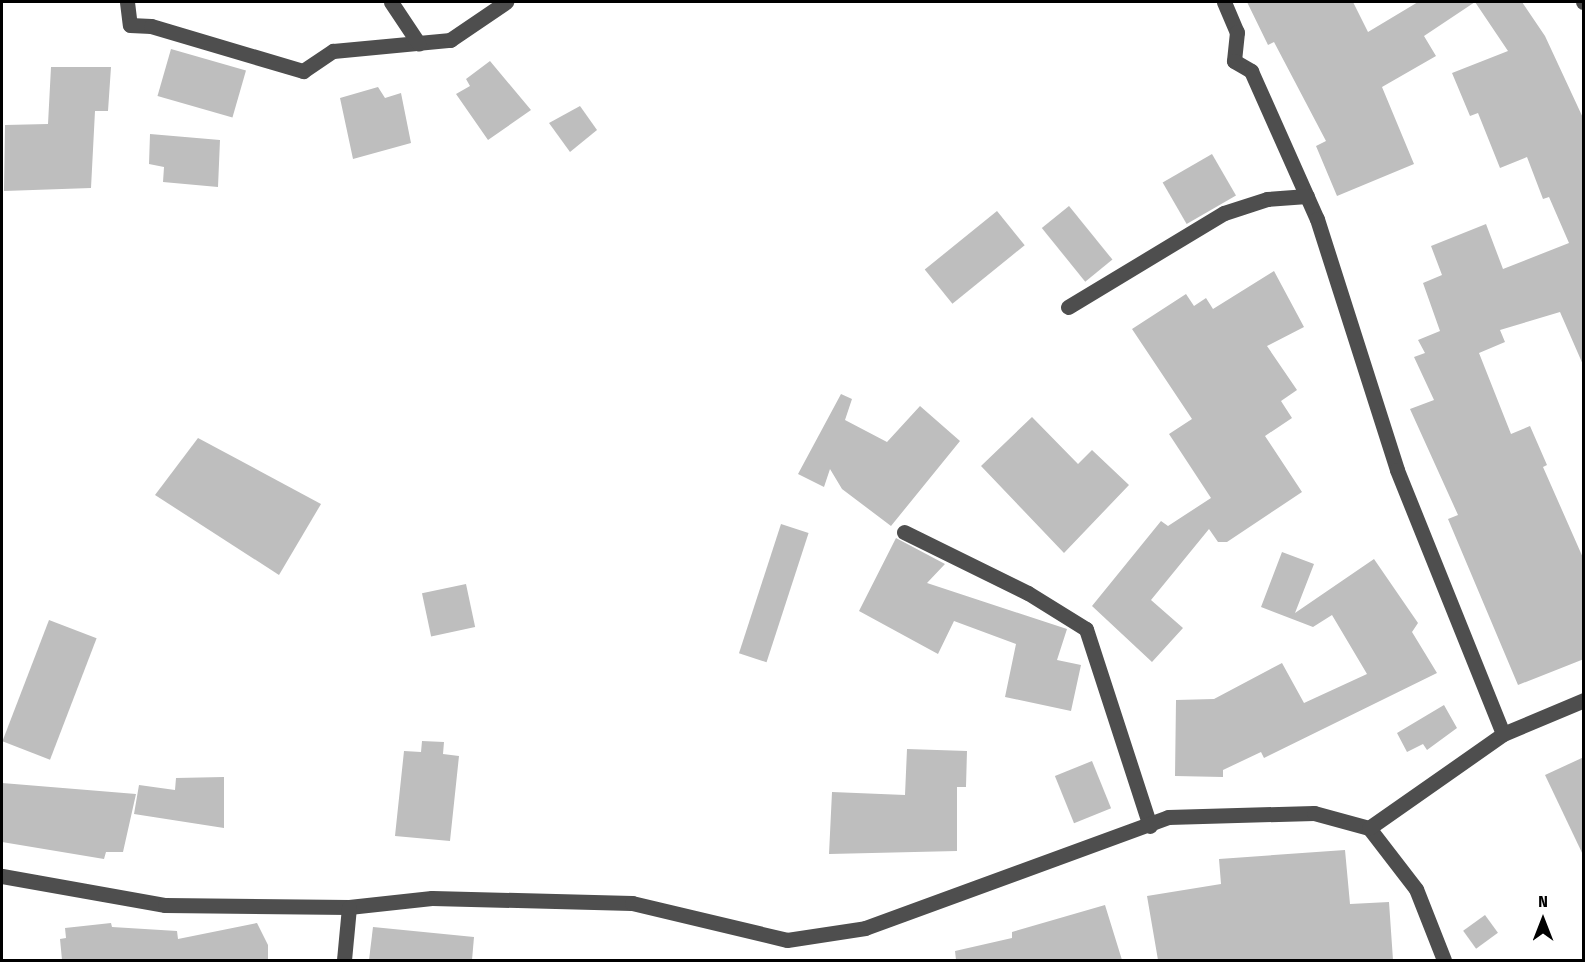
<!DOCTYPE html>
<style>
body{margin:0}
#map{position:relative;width:1585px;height:962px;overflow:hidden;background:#fff;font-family:"Fira Sans Condensed",sans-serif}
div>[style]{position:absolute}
.building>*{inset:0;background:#bebebe;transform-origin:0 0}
.minor>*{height:15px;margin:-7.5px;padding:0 7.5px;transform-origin:7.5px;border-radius:7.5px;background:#4e4e4e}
span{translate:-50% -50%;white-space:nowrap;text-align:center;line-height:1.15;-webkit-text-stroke:4.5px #fff;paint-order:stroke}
.frame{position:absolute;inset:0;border:3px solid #000;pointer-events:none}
.north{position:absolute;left:1513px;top:890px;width:60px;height:60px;-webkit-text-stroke:4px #fff;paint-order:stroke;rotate:0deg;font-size:16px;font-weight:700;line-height:24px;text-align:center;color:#000}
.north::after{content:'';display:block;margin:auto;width:21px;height:27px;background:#000;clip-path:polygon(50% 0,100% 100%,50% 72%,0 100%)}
</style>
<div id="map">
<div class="building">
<div style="clip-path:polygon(1247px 2px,1353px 2px,1368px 32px,1418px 2px,1522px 2px,1545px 36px,1584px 120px,1584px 367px,1560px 312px,1500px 330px,1505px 342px,1479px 353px,1511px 434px,1530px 426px,1547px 465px,1543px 467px,1584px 560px,1584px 659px,1518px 685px,1448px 519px,1458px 515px,1410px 409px,1434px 400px,1414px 357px,1425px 353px,1418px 340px,1440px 331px,1423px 283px,1442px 275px,1431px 246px,1486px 224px,1503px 269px,1569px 243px,1549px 197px,1543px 199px,1527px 157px,1500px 168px,1478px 113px,1470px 116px,1452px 73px,1508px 51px,1475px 2px,1424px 36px,1436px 56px,1382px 87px,1414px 164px,1337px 196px,1316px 146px,1326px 141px,1274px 42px,1268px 45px)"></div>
<div style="left:171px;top:49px;width:78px;height:49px;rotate:16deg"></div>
<div style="clip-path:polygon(490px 61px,531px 110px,488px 140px,456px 94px,470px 86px,466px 79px)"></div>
<div style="clip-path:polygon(51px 67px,111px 67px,108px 111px,95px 111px,91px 188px,4px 191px,5px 125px,48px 124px)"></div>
<div style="clip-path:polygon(378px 87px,385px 98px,401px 93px,411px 143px,353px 159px,340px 98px)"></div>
<div style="clip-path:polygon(580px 106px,597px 130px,570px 152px,549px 123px)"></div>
<div style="clip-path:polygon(150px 134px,220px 140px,218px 187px,163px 182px,164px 167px,149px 164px)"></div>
<div style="left:1212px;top:154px;width:48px;height:57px;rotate:60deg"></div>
<div style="left:1069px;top:206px;width:69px;height:35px;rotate:51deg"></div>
<div style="left:997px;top:211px;width:44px;height:93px;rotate:51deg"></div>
<div style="clip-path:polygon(1274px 271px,1304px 327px,1267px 346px,1297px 390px,1281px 401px,1292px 418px,1265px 436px,1302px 492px,1227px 542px,1218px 542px,1209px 529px,1151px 600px,1183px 628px,1152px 662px,1092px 606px,1161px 521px,1168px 526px,1211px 498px,1169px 434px,1192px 419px,1132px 329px,1186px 294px,1194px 306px,1206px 298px,1213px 309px)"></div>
<div style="clip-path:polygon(841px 394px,852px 399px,845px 420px,887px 442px,920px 406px,960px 441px,891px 526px,842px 489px,830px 469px,824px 487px,798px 474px)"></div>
<div style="clip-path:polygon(1032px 417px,1078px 464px,1092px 450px,1129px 485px,1064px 553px,981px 466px)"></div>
<div style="clip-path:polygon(198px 438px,321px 504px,279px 575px,155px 495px)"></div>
<div style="left:781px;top:524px;width:29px;height:136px;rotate:18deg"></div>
<div style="clip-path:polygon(896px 538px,945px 564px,927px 583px,1067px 629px,1057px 660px,1081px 665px,1071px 711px,1005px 697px,1016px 644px,954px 621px,938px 654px,859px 611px)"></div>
<div style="clip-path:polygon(1282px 552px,1314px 564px,1295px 613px,1374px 559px,1418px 623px,1412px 632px,1437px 673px,1264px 758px,1261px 752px,1223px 770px,1223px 777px,1175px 776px,1176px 700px,1214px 699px,1282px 663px,1304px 703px,1367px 674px,1332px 615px,1313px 627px,1261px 607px)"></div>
<div style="left:466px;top:584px;width:44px;height:45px;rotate:78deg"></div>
<div style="left:49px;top:620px;width:51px;height:130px;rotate:21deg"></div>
<div style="clip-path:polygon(1444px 705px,1457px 728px,1427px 750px,1423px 744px,1407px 752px,1397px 733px)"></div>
<div style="clip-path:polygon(422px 741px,444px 742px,443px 754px,459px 756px,450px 841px,395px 836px,404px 751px,421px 752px)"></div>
<div style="clip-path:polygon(907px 749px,967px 751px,966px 787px,957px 787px,957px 851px,829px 854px,832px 792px,905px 795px)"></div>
<div style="clip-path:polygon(1584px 757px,1584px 857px,1545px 775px)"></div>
<div style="left:1092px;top:761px;width:51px;height:40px;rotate:68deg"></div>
<div style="clip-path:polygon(224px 777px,224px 828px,134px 814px,139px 785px,175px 790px,176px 778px)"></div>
<div style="clip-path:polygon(2px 783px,136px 794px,123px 852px,106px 852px,104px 859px,2px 842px)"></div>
<div style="clip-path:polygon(1345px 850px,1350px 904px,1389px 902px,1393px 960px,1158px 960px,1147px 896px,1221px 884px,1219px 859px)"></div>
<div style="clip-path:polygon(1105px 905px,1122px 960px,956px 960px,955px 951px,1012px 938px,1012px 932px)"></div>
<div style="left:1485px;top:915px;width:22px;height:27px;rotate:54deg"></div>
<div style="clip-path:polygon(111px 923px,112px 927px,177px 931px,178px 939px,257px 923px,268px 945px,268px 960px,62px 960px,60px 939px,66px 938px,65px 928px)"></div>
<div style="clip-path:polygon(373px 927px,474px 937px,472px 960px,369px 960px)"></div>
</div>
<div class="minor">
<div style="left:127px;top:2px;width:23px;rotate:83deg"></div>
<div style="left:130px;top:25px;width:21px;rotate:3deg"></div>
<div style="left:151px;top:26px;width:159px;rotate:16.5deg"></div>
<div style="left:303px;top:71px;width:36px;rotate:-34deg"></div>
<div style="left:333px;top:51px;width:118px;rotate:-5.4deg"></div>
<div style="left:450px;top:40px;width:68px;rotate:-34.2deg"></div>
<div style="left:391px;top:2px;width:50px;rotate:56.3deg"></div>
<div style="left:1224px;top:2px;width:33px;rotate:67deg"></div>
<div style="left:1237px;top:32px;width:29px;rotate:96deg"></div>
<div style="left:1234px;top:61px;width:20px;rotate:30deg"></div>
<div style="left:1251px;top:71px;width:162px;rotate:66deg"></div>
<div style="left:1317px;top:219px;width:263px;rotate:72.3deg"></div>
<div style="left:1397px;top:470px;width:284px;rotate:68.1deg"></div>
<div style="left:1583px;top:2px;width:1px"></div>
<div style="left:1068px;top:307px;width:182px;rotate:-31.1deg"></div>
<div style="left:1224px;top:213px;width:45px;rotate:-18deg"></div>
<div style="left:1267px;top:199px;width:40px;rotate:-4.3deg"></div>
<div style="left:904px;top:532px;width:138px;rotate:26.2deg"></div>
<div style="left:1028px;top:593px;width:68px;rotate:31.8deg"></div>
<div style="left:1086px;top:629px;width:207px;rotate:72deg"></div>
<div style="left:2px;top:876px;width:166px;rotate:10.1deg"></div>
<div style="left:165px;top:905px;width:184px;rotate:0.6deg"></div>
<div style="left:349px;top:907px;width:83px;rotate:-6.2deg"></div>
<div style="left:432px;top:898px;width:200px;rotate:1.4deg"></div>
<div style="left:632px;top:903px;width:159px;rotate:13.4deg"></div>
<div style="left:787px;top:940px;width:79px;rotate:-8.7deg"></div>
<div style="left:865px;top:928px;width:323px;rotate:-20.1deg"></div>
<div style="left:1168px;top:817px;width:146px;rotate:-1.6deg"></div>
<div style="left:1314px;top:813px;width:57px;rotate:15.3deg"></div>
<div style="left:344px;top:960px;width:53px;rotate:-84.6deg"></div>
<div style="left:1444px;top:960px;width:76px;rotate:-111.5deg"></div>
<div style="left:1416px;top:889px;width:77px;rotate:-127.6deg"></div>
<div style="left:1369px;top:828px;width:164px;rotate:-35deg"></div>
<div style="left:1503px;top:734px;width:88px;rotate:-22.8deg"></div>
</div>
<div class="frame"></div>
<div class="north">N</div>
</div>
